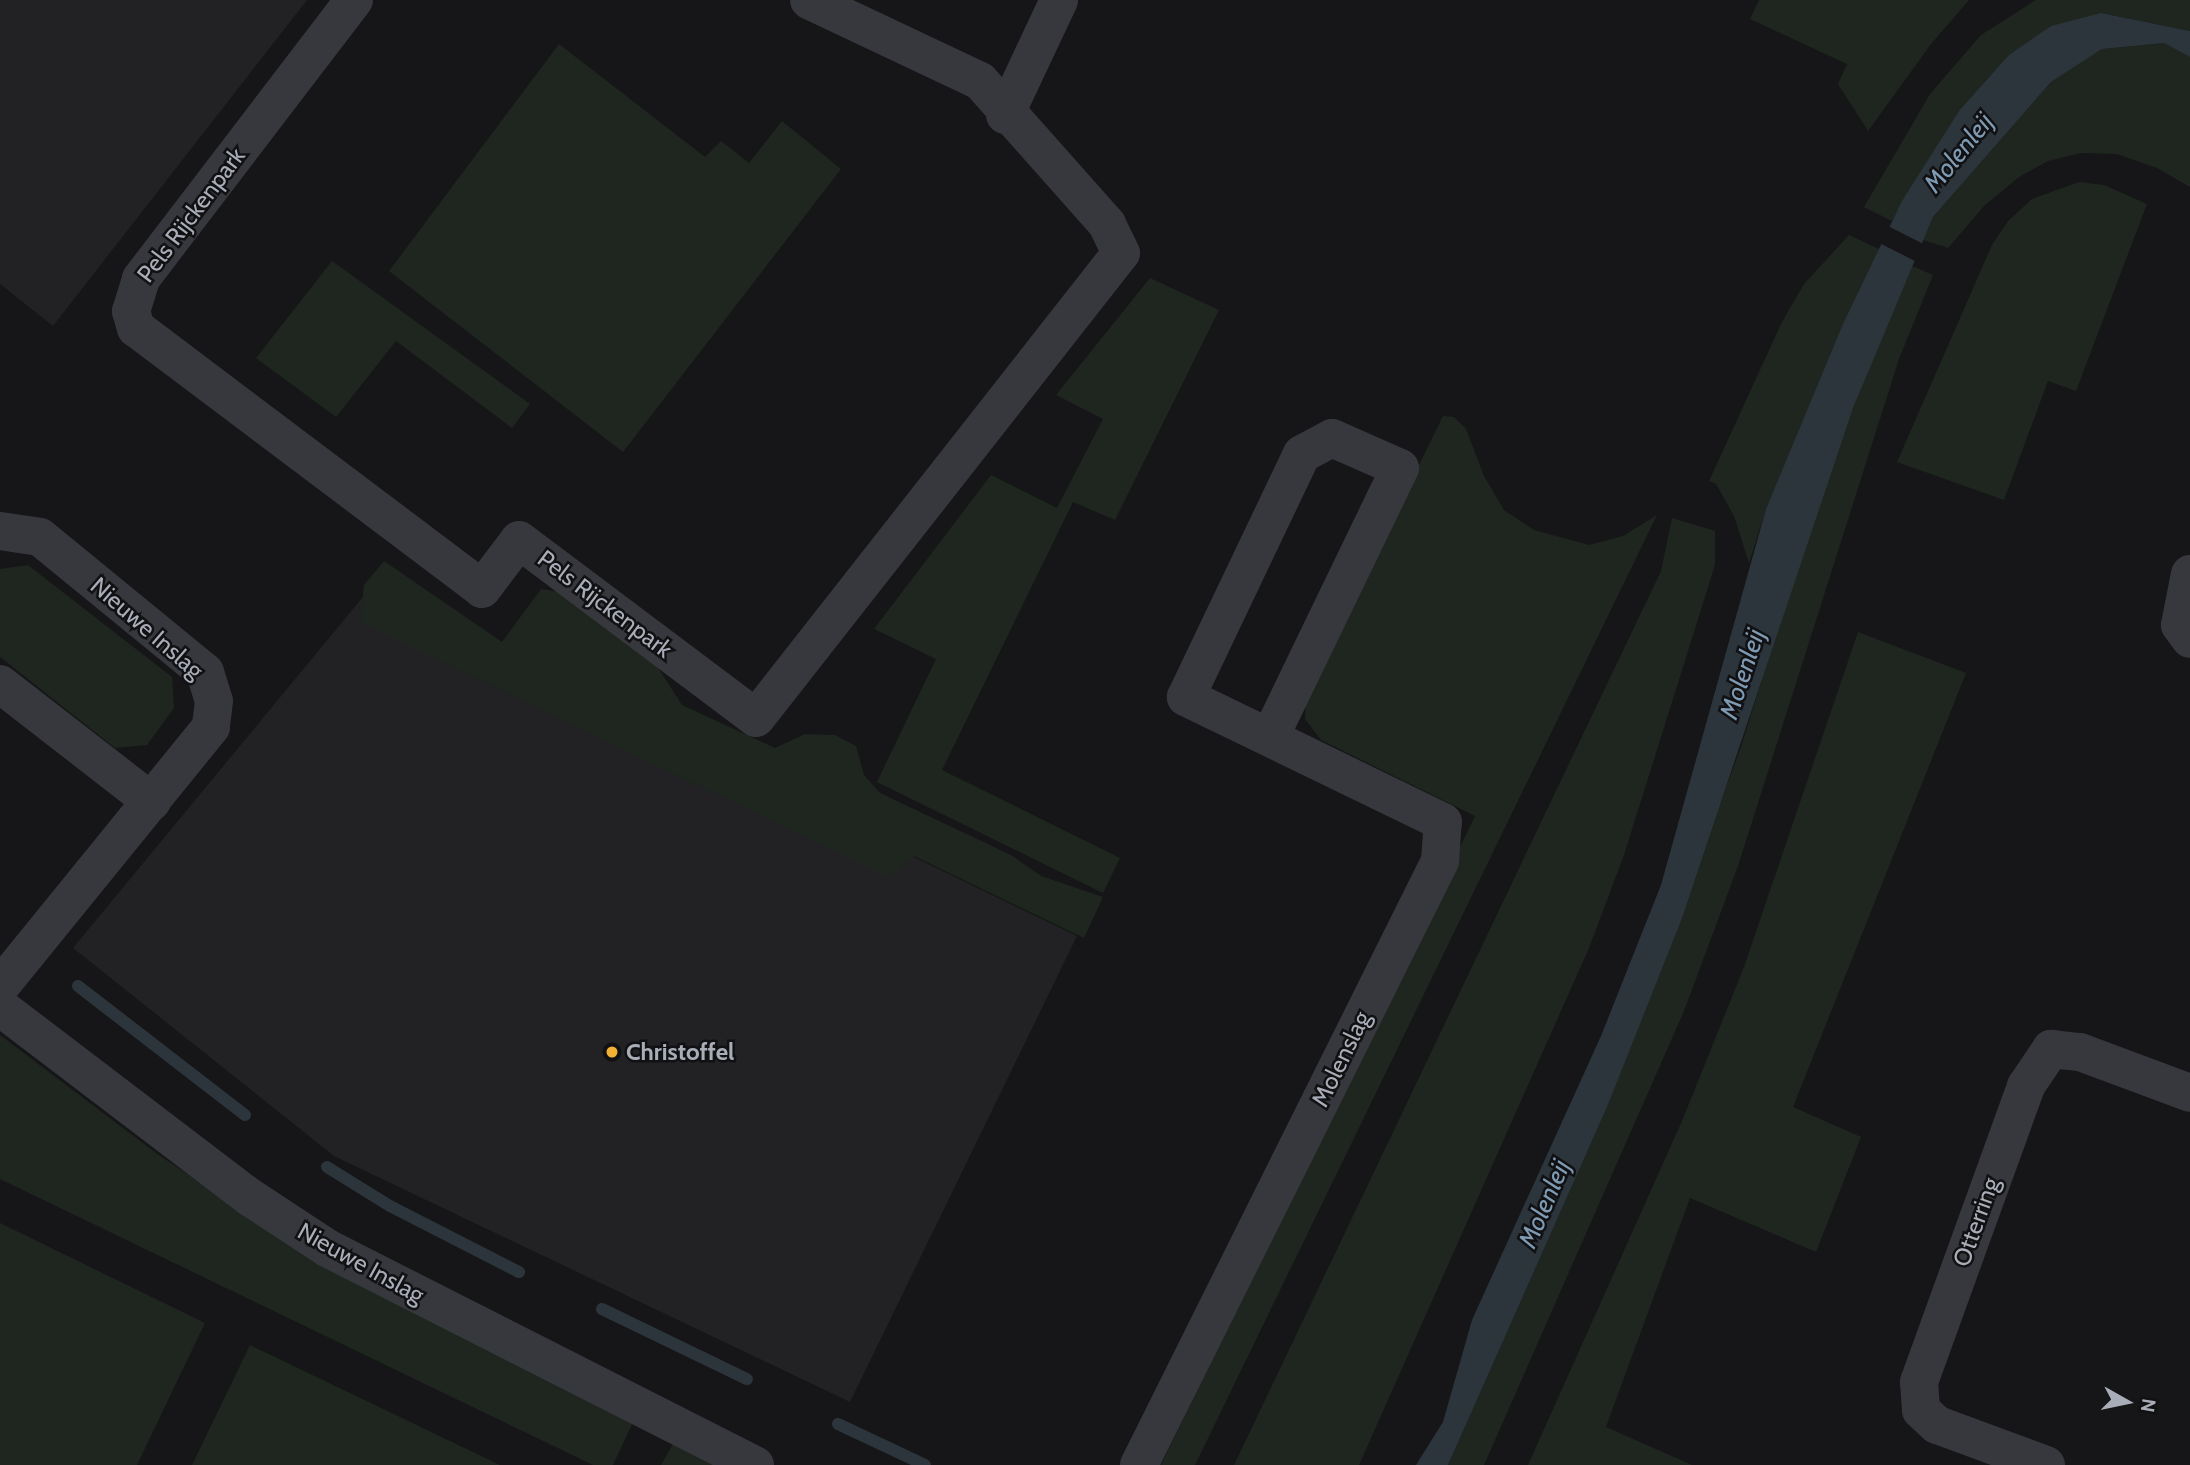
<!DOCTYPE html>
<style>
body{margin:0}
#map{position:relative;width:2190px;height:1465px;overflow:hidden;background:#161618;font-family:Cabin,sans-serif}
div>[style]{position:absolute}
.built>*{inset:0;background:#222225}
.green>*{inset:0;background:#1e261f}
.water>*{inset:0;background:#2c353c}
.pier>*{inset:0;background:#161618;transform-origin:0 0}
.stream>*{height:12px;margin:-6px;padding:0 6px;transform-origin:6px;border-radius:6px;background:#2c353c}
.minor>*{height:38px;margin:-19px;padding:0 19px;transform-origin:19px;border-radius:19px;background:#37383d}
.dots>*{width:19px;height:19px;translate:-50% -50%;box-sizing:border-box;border:4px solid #111113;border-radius:50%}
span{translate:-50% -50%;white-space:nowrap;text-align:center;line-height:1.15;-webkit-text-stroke:5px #111113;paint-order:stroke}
.street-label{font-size:24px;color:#a8adb8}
.poi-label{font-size:24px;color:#a8adb8;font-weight:700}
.left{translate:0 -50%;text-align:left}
.water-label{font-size:26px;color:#7f9bb3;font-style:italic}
.north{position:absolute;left:2092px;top:1367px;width:70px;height:70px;-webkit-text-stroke:5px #111113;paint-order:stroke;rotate:99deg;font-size:19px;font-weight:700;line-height:28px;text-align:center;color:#a8adb8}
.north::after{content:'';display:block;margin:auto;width:24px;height:32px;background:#a8adb8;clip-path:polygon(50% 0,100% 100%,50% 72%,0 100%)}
</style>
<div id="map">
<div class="built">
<div style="clip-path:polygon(0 0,307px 0,53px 326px,0 284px)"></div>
<div style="clip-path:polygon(367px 592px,1077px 936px,850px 1402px,334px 1156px,73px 948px)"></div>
</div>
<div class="green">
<div style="clip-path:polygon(1759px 0,1969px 0,1931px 44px,1868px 131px,1838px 84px,1847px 64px,1750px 19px)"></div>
<div style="clip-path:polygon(2036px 0,2190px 0,2190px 31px,2101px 13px,1959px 111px,1892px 221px,1864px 207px,1930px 94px,1981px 35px)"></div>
<div style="clip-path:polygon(2164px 43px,2190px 57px,2190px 187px,2157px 168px,2117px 154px,2081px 153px,2048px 161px,2019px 177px,1984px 206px,1948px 248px,1923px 240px,1933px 217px,2051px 82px,2102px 49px)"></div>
<div style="clip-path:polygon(559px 44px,705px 157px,721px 141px,749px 163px,782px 121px,841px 169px,623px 452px,389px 271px)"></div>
<div style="clip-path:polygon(2079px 182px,2104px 185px,2147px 204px,2076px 391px,2048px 381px,2004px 500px,1897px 462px,1992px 245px,2008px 221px,2032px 199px)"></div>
<div style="clip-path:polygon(1849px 235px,1879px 249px,1766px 509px,1749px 563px,1734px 516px,1716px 484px,1709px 481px,1782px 322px,1804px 284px)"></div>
<div style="clip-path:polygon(332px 261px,530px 404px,512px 428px,396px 341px,336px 417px,256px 358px)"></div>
<div style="clip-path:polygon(1910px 265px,1933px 275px,1899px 359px,1738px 866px,1684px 1011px,1484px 1465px,1448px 1465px,1607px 1107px,1741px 747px,1797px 567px,1853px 408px)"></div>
<div style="clip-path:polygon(1150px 278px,1219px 310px,1115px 520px,1073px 502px,942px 770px,1120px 858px,1103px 893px,877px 782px,936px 659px,874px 629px,991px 475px,1057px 508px,1103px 419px,1056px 395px)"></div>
<div style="clip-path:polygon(1443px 416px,1454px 417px,1466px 429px,1484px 476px,1504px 510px,1534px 530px,1589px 545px,1623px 536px,1657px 515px,1195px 1465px,1161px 1465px,1475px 816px,1321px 740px,1305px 719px,1306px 696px)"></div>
<div style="clip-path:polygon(1672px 518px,1715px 531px,1715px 565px,1624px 855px,1589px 948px,1359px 1465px,1234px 1465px,1661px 571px)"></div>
<div style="clip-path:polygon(384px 561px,502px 642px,541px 589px,566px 593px,655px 663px,682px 705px,775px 748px,805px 734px,835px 735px,856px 746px,864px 775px,880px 793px,1011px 855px,1041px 876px,1103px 897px,1084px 938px,914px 856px,888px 877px,360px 622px,364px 585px)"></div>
<div style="clip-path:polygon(28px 565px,172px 677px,174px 708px,147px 745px,115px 748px,0 657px,0 569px)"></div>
<div style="clip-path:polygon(1858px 632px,1966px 673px,1793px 1107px,1861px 1137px,1816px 1252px,1690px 1198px,1606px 1427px,1692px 1465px,1528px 1465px,1682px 1121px,1744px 967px)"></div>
<div style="clip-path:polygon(0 1035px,156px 1153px,253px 1218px,633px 1422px,613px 1465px,593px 1465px,0 1179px)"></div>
<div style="clip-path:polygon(0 1223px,205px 1323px,137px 1465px,0 1465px)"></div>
<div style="clip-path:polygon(250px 1345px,500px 1465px,192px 1465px)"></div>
<div style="clip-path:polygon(674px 1442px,720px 1465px,661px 1465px)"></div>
</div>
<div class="water">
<div style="clip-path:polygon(2101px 13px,2190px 31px,2190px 57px,2164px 43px,2102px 49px,2051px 82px,1933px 217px,1853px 408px,1682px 918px,1607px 1107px,1448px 1465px,1416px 1465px,1443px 1422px,1472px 1320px,1601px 1036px,1661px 885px,1766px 509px,1843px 324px,1902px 201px,1959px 111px,2009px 55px,2051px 26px)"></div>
</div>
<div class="pier">
<div style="left:1886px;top:225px;width:42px;height:19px;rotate:27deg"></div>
</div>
<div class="stream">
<div style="left:78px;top:986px;width:211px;rotate:37.7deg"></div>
<div style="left:327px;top:1167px;width:74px;rotate:31.8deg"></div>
<div style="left:390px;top:1206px;width:145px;rotate:27.1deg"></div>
<div style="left:602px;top:1309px;width:161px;rotate:25.8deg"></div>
<div style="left:838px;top:1424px;width:96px;rotate:25.2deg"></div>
</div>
<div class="minor">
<div style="left:354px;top:0;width:351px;rotate:127.4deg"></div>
<div style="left:141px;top:279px;width:34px;rotate:107deg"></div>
<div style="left:131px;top:311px;width:18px;rotate:74deg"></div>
<div style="left:136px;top:328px;width:433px;rotate:37deg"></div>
<div style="left:482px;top:589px;width:61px;rotate:-52.9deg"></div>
<div style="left:519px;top:540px;width:296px;rotate:36.9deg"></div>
<div style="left:756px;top:718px;width:591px;rotate:-51.87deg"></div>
<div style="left:1121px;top:253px;width:32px;rotate:-116deg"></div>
<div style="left:1107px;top:224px;width:191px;rotate:-131.6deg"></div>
<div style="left:980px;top:81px;width:189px;rotate:-154.7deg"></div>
<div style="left:1005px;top:115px;width:127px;rotate:-64.8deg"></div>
<div style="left:0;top:531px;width:40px;rotate:8.5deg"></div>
<div style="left:40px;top:537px;width:213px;rotate:39.3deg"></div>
<div style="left:205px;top:672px;width:30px;rotate:73deg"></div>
<div style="left:214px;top:701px;width:26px;rotate:97deg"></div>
<div style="left:211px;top:727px;width:335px;rotate:129.1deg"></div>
<div style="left:2190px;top:574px;width:52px;rotate:101.1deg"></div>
<div style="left:2180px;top:625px;width:17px;rotate:54deg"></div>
<div style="left:0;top:684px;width:192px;rotate:37.8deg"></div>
<div style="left:0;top:1007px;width:315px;rotate:37.3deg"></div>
<div style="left:251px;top:1198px;width:91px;rotate:33.3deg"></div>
<div style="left:327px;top:1248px;width:480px;rotate:26.9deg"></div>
<div style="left:1139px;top:1465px;width:675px;rotate:-63.51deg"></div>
<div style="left:1440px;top:861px;width:39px;rotate:-86deg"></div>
<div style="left:1443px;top:822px;width:286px;rotate:-154.1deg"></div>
<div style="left:1186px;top:697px;width:269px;rotate:-64.5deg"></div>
<div style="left:1302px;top:454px;width:34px;rotate:-28deg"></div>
<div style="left:1332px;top:438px;width:74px;rotate:23.8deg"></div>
<div style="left:1400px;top:468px;width:299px;rotate:115.8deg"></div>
<div style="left:2046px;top:1465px;width:116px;rotate:-159.8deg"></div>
<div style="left:1937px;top:1425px;width:22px;rotate:-137deg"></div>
<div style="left:1921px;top:1410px;width:28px;rotate:-94deg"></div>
<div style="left:1919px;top:1382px;width:315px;rotate:-70.1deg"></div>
<div style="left:2026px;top:1086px;width:45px;rotate:-56deg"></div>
<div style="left:2051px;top:1049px;width:29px;rotate:6deg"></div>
<div style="left:2080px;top:1052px;width:117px;rotate:20.4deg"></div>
</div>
<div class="dots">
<div style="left:612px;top:1052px;background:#f2b134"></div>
</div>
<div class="street-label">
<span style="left:191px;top:215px;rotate:-53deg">Pels Rijckenpark</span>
<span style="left:605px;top:604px;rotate:37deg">Pels Rijckenpark</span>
<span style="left:147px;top:628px;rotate:41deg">Nieuwe Inslag</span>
<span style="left:1341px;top:1059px;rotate:-64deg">Molenslag</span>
<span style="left:1976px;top:1222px;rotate:-70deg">Otterring</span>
<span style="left:361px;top:1263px;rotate:29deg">Nieuwe Inslag</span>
</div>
<div class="poi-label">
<span class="left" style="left:626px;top:1052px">Christoffel</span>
</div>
<div class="water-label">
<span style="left:1959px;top:153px;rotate:-51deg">Molenleij</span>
<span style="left:1743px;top:674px;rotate:-72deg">Molenleij</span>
<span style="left:1545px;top:1204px;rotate:-67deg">Molenleij</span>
</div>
<div class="north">N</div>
</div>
